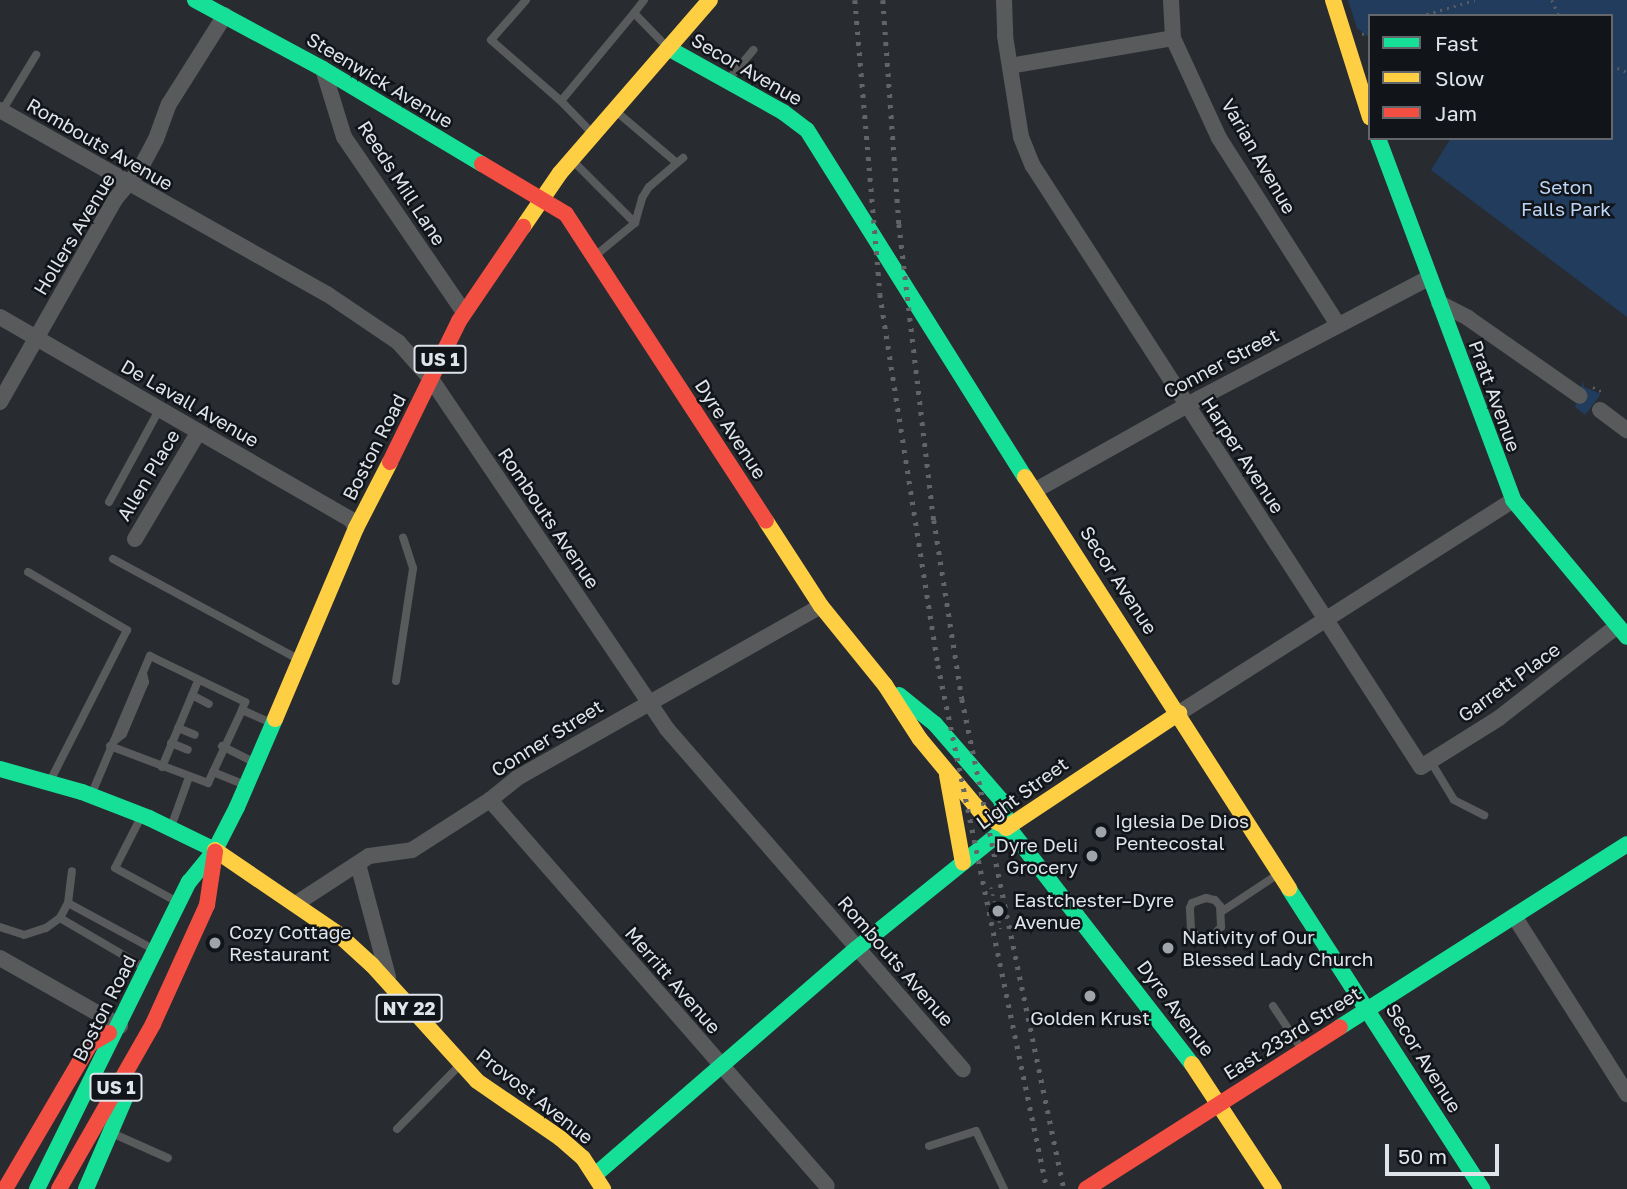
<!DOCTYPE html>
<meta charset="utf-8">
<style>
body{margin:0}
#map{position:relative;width:1627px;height:1189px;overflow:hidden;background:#282c31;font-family:"Golos Text",sans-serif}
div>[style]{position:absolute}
.green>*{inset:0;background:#213c5d}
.path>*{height:2.5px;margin-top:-1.25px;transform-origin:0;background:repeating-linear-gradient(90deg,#585b5d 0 2px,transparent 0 7px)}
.lane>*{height:8px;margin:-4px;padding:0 4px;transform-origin:4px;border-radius:4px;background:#585a5c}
.street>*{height:16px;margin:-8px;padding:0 8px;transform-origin:8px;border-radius:8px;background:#585a5c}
.fast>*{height:16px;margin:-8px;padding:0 8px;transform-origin:8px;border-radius:8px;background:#16e098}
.slow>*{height:16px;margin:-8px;padding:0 8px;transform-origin:8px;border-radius:8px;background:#ffcf43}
.jam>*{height:16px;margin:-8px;padding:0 8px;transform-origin:8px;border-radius:8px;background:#f24e42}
.rail>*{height:4.5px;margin-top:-2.25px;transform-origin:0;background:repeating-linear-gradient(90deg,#626468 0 3.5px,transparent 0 10.5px)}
.dots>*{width:19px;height:19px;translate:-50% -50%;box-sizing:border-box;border:4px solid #111418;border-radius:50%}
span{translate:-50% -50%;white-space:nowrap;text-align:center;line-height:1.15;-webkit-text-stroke:5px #111418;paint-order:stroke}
.shield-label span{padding:2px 5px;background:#111418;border:2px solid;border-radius:5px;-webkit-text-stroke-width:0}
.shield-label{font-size:18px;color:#dfe4eb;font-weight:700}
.street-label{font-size:19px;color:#dfe4eb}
.park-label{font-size:19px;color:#bbd5f6}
.poi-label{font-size:19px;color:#dfe4eb}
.left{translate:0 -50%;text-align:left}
.right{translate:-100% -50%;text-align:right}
.legend{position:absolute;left:1368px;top:14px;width:245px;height:126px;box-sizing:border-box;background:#111418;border:2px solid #63676c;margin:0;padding:9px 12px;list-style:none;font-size:21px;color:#dfe4eb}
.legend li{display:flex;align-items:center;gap:14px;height:35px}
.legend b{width:35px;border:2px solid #63676c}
.scale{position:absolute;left:1385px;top:1144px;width:114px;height:32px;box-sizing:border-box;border:4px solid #dfe4eb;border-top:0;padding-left:9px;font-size:21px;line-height:24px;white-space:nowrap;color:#dfe4eb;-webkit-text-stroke:5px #111418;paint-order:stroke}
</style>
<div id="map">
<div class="green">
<div style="clip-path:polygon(1348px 0,1627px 0,1627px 317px,1431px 170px,1451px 138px,1611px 138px,1611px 16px,1370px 16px,1370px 38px,1357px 28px)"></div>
<div style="clip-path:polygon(1583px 381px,1584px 387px,1601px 394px,1585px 415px,1575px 407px)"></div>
</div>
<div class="path">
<div style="left:1552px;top:0;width:17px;rotate:66deg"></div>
<div style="left:1420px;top:16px;width:57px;rotate:-16.2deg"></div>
<div style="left:1362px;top:34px;width:9px;rotate:-21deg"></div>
<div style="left:1611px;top:65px;width:17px;rotate:24deg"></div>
<div style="left:1593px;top:387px;width:13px;rotate:27deg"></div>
<div style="left:991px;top:887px;width:16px;rotate:75deg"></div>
<div style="left:998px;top:914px;width:15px;rotate:79deg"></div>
</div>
<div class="lane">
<div style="left:526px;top:0;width:53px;rotate:131.2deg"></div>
<div style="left:491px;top:40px;width:93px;rotate:41.1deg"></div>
<div style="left:634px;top:13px;width:16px;rotate:-52deg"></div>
<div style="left:729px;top:79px;width:38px;rotate:-50deg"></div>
<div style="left:2px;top:111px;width:66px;rotate:-58.7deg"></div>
<div style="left:618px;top:113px;width:77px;rotate:40.3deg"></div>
<div style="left:591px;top:132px;width:43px;rotate:-134.1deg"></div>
<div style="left:561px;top:101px;width:114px;rotate:-50.3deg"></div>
<div style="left:634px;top:13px;width:46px;rotate:45.9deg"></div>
<div style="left:575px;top:163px;width:85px;rotate:45deg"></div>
<div style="left:596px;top:255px;width:50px;rotate:-39.4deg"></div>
<div style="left:635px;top:223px;width:26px;rotate:-74deg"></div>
<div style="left:642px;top:198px;width:13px;rotate:-58deg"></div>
<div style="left:649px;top:187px;width:45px;rotate:-40.5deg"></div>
<div style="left:109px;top:502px;width:105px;rotate:-61.5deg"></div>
<div style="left:113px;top:559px;width:210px;rotate:28.4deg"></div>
<div style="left:28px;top:572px;width:115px;rotate:30.4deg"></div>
<div style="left:127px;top:630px;width:169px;rotate:117deg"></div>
<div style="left:396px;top:681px;width:114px;rotate:-81.4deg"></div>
<div style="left:413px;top:568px;width:32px;rotate:-108deg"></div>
<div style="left:192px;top:695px;width:19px;rotate:28deg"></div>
<div style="left:178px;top:728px;width:18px;rotate:22deg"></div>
<div style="left:114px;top:741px;width:11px;rotate:-38deg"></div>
<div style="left:123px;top:734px;width:56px;rotate:-67.1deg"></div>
<div style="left:145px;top:682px;width:9px;rotate:-103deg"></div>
<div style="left:171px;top:743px;width:18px;rotate:22deg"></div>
<div style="left:110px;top:746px;width:105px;rotate:20.7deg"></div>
<div style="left:208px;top:783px;width:81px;rotate:-65deg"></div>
<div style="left:222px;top:746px;width:36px;rotate:27deg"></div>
<div style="left:1431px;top:762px;width:44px;rotate:58.8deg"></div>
<div style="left:1454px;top:800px;width:34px;rotate:27deg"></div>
<div style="left:162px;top:767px;width:93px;rotate:-67.3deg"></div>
<div style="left:213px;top:772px;width:32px;rotate:22deg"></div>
<div style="left:92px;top:793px;width:149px;rotate:-67.1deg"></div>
<div style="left:150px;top:656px;width:106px;rotate:25.8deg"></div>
<div style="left:245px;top:702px;width:9px;rotate:111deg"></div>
<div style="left:242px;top:710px;width:30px;rotate:24deg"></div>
<div style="left:141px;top:817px;width:57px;rotate:117deg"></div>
<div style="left:115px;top:868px;width:67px;rotate:28.5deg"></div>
<div style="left:171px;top:827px;width:53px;rotate:-70.2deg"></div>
<div style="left:1206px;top:898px;width:9px;rotate:13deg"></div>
<div style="left:1215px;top:900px;width:8px;rotate:50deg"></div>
<div style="left:1220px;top:906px;width:21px;rotate:87deg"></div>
<div style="left:1221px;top:927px;width:18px;rotate:133deg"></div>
<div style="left:1209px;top:940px;width:8px;rotate:173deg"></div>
<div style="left:1201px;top:941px;width:16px;rotate:-130deg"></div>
<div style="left:1191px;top:929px;width:21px;rotate:-93deg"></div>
<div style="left:1190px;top:908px;width:5px;rotate:-68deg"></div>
<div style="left:1192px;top:903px;width:15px;rotate:-20deg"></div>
<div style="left:68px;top:903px;width:94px;rotate:28.5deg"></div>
<div style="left:1221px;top:912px;width:67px;rotate:-33.5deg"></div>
<div style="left:60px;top:918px;width:95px;rotate:30.3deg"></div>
<div style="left:0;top:927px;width:25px;rotate:18deg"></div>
<div style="left:24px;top:935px;width:23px;rotate:-18deg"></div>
<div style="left:46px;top:928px;width:17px;rotate:-36deg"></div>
<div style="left:60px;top:918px;width:17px;rotate:-62deg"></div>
<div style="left:68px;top:903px;width:32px;rotate:-83deg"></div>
<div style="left:1273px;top:1006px;width:50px;rotate:56.3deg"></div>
<div style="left:397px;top:1129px;width:87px;rotate:-45.5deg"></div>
<div style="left:114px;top:1134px;width:59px;rotate:24deg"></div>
<div style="left:929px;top:1146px;width:49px;rotate:-17.7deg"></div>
<div style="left:976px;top:1131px;width:64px;rotate:64.2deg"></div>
</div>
<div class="street">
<div style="left:1004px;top:0;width:36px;rotate:88deg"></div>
<div style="left:1005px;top:36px;width:102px;rotate:81deg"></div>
<div style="left:1021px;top:137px;width:31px;rotate:68deg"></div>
<div style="left:1033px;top:166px;width:715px;rotate:57.15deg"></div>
<div style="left:1421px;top:767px;width:92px;rotate:-32.1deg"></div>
<div style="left:1499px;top:718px;width:150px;rotate:-37.9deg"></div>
<div style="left:1171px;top:0;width:38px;rotate:87deg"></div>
<div style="left:1010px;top:66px;width:165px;rotate:-9.7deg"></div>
<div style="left:1173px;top:38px;width:110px;rotate:65.3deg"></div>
<div style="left:1219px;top:138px;width:222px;rotate:57.5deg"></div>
<div style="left:323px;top:69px;width:71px;rotate:72.8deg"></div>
<div style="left:344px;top:137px;width:212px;rotate:55.6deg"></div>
<div style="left:0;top:110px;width:375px;rotate:29.4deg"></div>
<div style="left:327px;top:294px;width:86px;rotate:34.1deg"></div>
<div style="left:398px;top:342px;width:50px;rotate:48.3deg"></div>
<div style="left:431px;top:379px;width:422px;rotate:56deg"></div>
<div style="left:667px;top:729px;width:451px;rotate:49deg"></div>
<div style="left:1439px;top:303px;width:33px;rotate:27deg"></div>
<div style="left:1468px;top:318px;width:136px;rotate:34.9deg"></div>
<div style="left:0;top:317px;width:405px;rotate:30deg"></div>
<div style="left:351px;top:520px;width:9px;rotate:58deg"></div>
<div style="left:0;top:402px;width:235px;rotate:-60.4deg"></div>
<div style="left:116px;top:198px;width:38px;rotate:-50deg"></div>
<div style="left:140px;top:169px;width:34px;rotate:-62deg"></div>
<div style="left:156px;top:139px;width:37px;rotate:-70deg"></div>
<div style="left:169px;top:104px;width:105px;rotate:-57.8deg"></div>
<div style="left:1600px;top:410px;width:34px;rotate:37deg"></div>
<div style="left:1036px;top:490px;width:188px;rotate:-29.3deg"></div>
<div style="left:1200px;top:398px;width:259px;rotate:-27.7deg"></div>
<div style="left:135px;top:539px;width:123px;rotate:-59.3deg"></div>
<div style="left:1179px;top:713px;width:396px;rotate:-32.5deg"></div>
<div style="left:490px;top:800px;width:512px;rotate:48.88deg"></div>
<div style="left:358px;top:864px;width:117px;rotate:75.1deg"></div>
<div style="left:297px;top:903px;width:86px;rotate:-33.1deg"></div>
<div style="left:369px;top:856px;width:43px;rotate:-7.9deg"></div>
<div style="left:412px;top:850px;width:93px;rotate:-32.7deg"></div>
<div style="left:490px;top:800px;width:35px;rotate:-39deg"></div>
<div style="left:517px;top:778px;width:349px;rotate:-29.5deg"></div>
<div style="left:1514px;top:916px;width:211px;rotate:57.6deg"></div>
<div style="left:0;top:958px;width:138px;rotate:29.5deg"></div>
</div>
<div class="fast">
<div style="left:195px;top:0;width:145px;rotate:28.3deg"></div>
<div style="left:323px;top:69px;width:185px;rotate:30.9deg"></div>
<div style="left:668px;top:48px;width:132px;rotate:29.1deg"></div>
<div style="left:783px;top:112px;width:30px;rotate:37deg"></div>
<div style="left:807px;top:130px;width:410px;rotate:57.9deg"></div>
<div style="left:1378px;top:138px;width:386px;rotate:69.5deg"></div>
<div style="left:1513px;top:500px;width:178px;rotate:50.2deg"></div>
<div style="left:899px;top:695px;width:46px;rotate:38.9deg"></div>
<div style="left:935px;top:724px;width:101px;rotate:49deg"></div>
<div style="left:1001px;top:800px;width:28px;rotate:75deg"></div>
<div style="left:1008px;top:827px;width:300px;rotate:52.2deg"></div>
<div style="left:0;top:769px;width:85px;rotate:15.7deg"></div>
<div style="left:82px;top:792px;width:72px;rotate:21.2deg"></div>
<div style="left:149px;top:818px;width:73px;rotate:25.9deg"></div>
<div style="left:1289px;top:889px;width:357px;rotate:57.2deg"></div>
<div style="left:1340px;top:1027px;width:340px;rotate:-32.5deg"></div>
<div style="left:595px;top:1175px;width:345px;rotate:-40.9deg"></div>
<div style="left:856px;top:949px;width:193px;rotate:-38.9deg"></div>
<div style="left:37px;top:1189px;width:343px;rotate:-63.7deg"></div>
<div style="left:189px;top:882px;width:41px;rotate:-50.9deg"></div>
<div style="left:215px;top:850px;width:48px;rotate:-62.9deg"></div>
<div style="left:237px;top:807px;width:96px;rotate:-66.6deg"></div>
<div style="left:86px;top:1189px;width:103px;rotate:-66.7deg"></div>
</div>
<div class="slow">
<div style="left:1333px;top:0;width:123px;rotate:72.5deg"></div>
<div style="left:523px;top:227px;width:65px;rotate:-55.6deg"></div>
<div style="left:560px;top:173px;width:229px;rotate:-49.1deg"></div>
<div style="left:1025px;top:477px;width:489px;rotate:57.3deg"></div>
<div style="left:766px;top:521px;width:101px;rotate:57.1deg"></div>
<div style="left:821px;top:606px;width:102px;rotate:51deg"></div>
<div style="left:885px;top:685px;width:64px;rotate:57.1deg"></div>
<div style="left:920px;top:739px;width:100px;rotate:50.3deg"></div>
<div style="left:984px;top:816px;width:26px;rotate:25deg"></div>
<div style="left:275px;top:719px;width:207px;rotate:-67deg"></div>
<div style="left:356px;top:528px;width:74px;rotate:-62.7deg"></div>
<div style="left:947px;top:775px;width:89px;rotate:79.7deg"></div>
<div style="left:1006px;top:828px;width:208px;rotate:-33.6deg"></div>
<div style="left:215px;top:850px;width:149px;rotate:34.3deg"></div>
<div style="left:338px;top:934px;width:46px;rotate:42.4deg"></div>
<div style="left:372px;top:965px;width:156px;rotate:47.8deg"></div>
<div style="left:477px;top:1081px;width:101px;rotate:34.5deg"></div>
<div style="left:560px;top:1138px;width:30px;rotate:41deg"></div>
<div style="left:583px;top:1158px;width:37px;rotate:57deg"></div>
<div style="left:1192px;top:1064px;width:149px;rotate:56.7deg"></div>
</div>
<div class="jam">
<div style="left:482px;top:164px;width:98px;rotate:30.8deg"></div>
<div style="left:566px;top:214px;width:366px;rotate:56.9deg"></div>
<div style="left:390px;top:462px;width:157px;rotate:-63.9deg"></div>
<div style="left:459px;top:321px;width:114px;rotate:-55.8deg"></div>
<div style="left:5px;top:1189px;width:168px;rotate:-59.6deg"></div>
<div style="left:90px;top:1044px;width:22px;rotate:-30deg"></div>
<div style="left:59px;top:1189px;width:190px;rotate:-60.3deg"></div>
<div style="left:153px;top:1024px;width:131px;rotate:-65.6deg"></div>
<div style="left:207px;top:905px;width:54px;rotate:-81.4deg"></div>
<div style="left:1086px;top:1189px;width:301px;rotate:-32.5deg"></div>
</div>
<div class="rail">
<div style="left:855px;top:0;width:295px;rotate:85.1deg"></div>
<div style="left:880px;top:294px;width:376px;rotate:81.1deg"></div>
<div style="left:938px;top:665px;width:535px;rotate:78.25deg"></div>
<div style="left:883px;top:0;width:225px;rotate:85.9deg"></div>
<div style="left:899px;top:224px;width:298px;rotate:83.3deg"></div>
<div style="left:934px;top:520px;width:181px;rotate:81.1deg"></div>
<div style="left:962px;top:699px;width:501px;rotate:78.24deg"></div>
</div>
<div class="dots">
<div style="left:1101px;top:832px;background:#9fa4aa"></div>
<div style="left:1092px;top:856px;background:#9fa4aa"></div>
<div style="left:998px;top:911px;background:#9fa4aa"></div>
<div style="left:215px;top:943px;background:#9fa4aa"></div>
<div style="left:1168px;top:948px;background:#9fa4aa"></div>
<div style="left:1090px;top:996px;background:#9fa4aa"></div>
</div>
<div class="shield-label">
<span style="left:440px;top:359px">US 1</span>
<span style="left:409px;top:1008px">NY 22</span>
<span style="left:116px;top:1087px">US 1</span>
</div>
<div class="street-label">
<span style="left:747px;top:69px;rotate:30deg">Secor Avenue</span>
<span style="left:380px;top:80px;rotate:31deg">Steenwick Avenue</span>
<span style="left:100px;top:144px;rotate:30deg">Rombouts Avenue</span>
<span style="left:1259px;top:156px;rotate:60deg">Varian Avenue</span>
<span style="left:402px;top:183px;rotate:57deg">Reeds Mill Lane</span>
<span style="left:74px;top:234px;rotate:-59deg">Hollers Avenue</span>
<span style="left:1221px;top:363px;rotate:-28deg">Conner Street</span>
<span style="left:1495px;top:396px;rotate:70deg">Pratt Avenue</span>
<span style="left:190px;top:403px;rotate:30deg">De Lavall Avenue</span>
<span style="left:731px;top:429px;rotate:57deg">Dyre Avenue</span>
<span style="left:374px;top:447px;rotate:-63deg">Boston Road</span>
<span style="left:1243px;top:455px;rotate:57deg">Harper Avenue</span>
<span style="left:148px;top:475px;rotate:-59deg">Allen Place</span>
<span style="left:549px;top:518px;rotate:56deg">Rombouts Avenue</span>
<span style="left:1119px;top:580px;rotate:57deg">Secor Avenue</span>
<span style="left:1509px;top:682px;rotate:-36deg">Garrett Place</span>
<span style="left:547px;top:738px;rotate:-32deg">Conner Street</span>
<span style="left:1022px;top:793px;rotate:-36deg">Light Street</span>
<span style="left:896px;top:961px;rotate:49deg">Rombouts Avenue</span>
<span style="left:673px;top:980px;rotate:49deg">Merritt Avenue</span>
<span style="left:104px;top:1008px;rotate:-63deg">Boston Road</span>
<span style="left:1176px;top:1008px;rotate:53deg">Dyre Avenue</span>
<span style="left:1292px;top:1033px;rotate:-32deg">East 233rd Street</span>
<span style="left:1424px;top:1058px;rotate:58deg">Secor Avenue</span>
<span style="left:535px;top:1096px;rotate:38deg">Provost Avenue</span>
</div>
<div class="park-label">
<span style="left:1566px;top:198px">Seton<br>Falls Park</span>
</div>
<div class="poi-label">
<span class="left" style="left:1115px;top:832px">Iglesia De Dios<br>Pentecostal</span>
<span class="right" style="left:1078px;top:856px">Dyre Deli<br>Grocery</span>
<span class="left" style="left:1014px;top:911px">Eastchester–Dyre<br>Avenue</span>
<span class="left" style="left:229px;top:943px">Cozy Cottage<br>Restaurant</span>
<span class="left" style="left:1182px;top:948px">Nativity of Our<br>Blessed Lady Church</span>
<span style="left:1090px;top:1018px">Golden Krust</span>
</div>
<ul class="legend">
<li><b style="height:9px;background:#16e098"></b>Fast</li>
<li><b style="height:9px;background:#ffcf43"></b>Slow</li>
<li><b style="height:9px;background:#f24e42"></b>Jam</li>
</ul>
<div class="scale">50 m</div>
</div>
